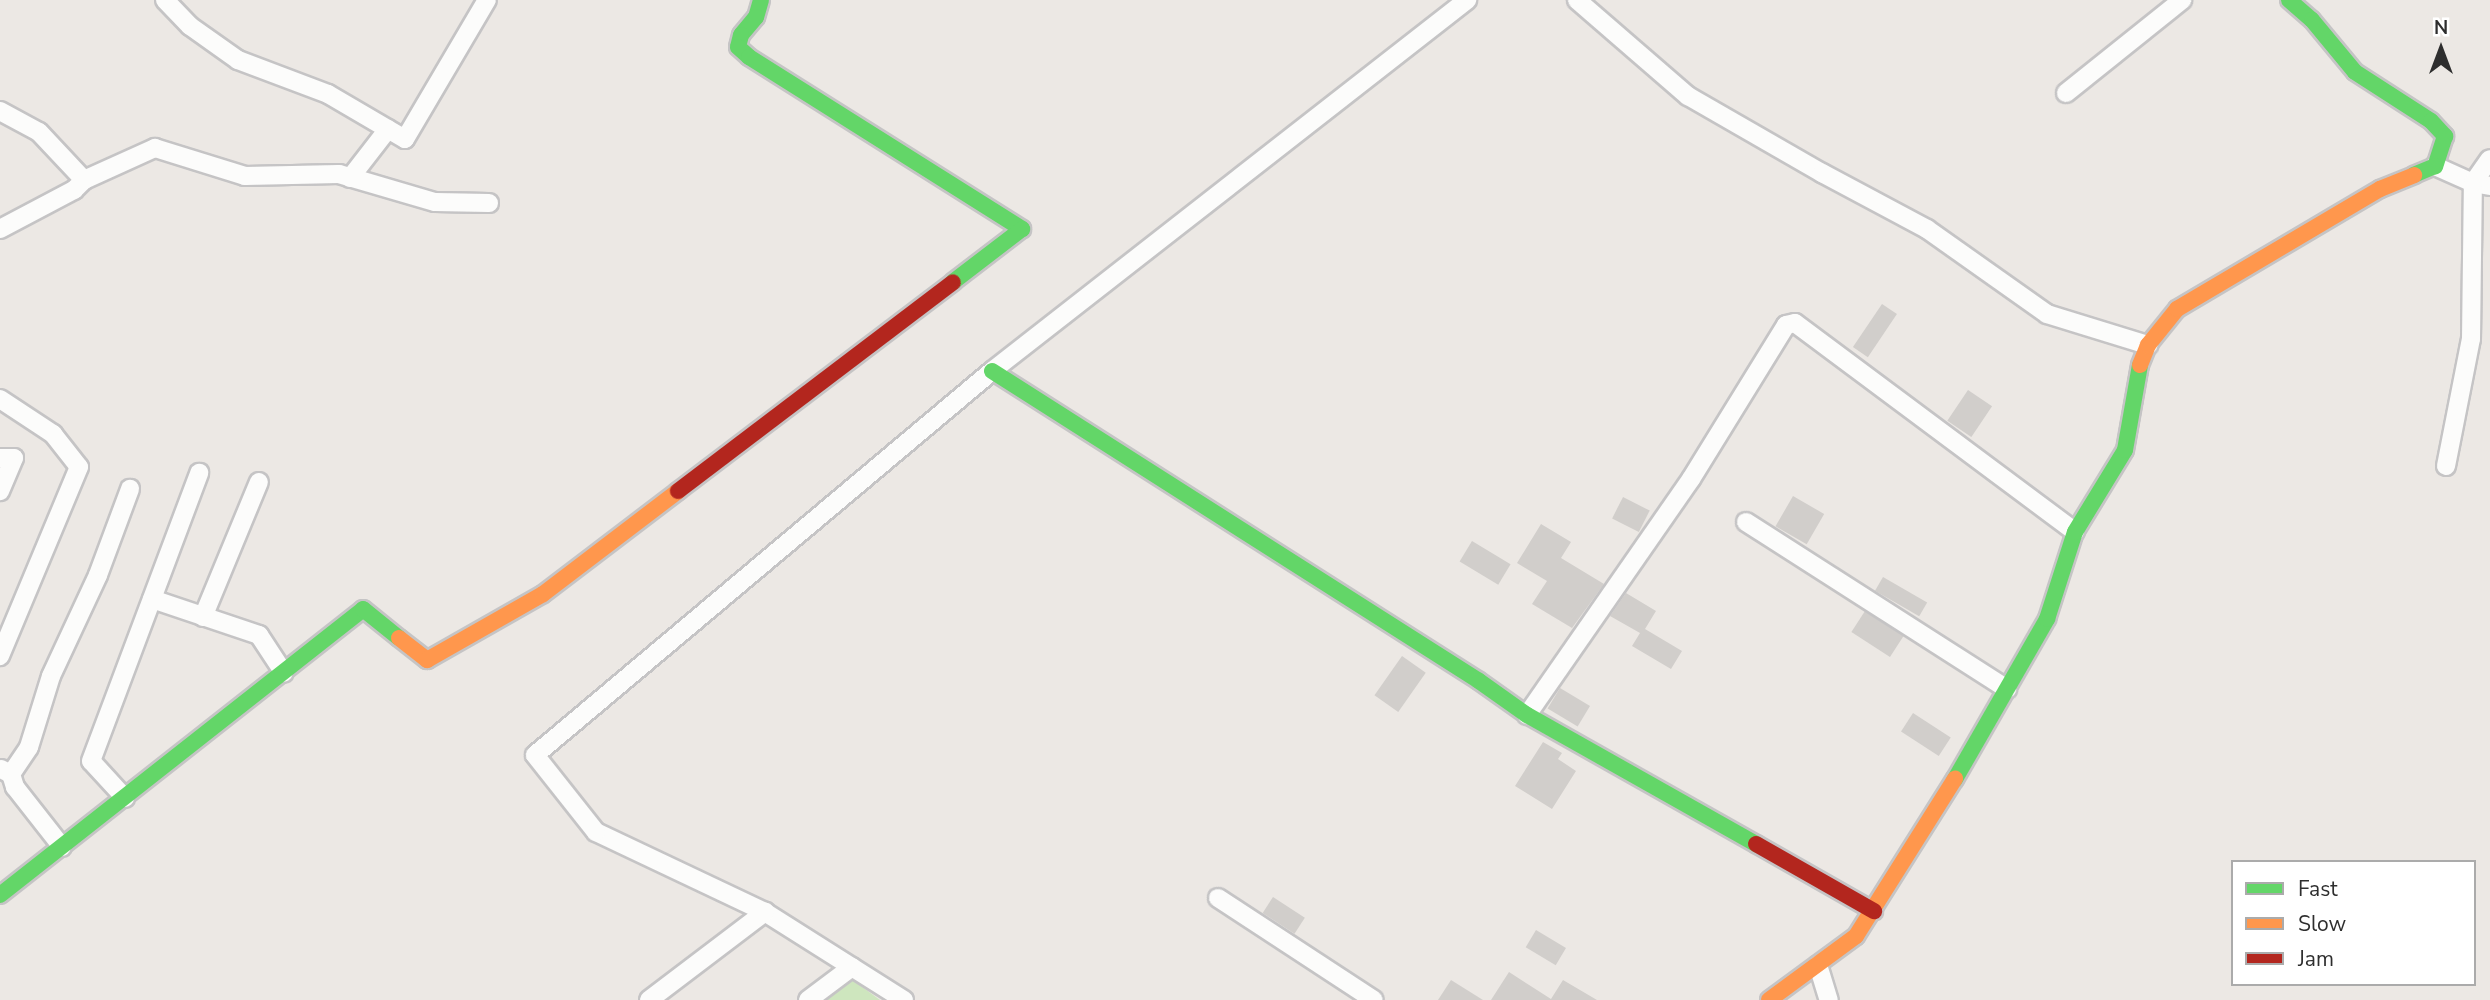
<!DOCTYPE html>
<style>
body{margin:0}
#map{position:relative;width:2490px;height:1000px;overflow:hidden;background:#ece8e4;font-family:"Nunito Sans",sans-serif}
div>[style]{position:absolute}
.green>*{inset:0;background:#cee6be}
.building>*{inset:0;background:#d1cecb;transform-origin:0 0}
.roads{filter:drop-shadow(2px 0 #c5c4c5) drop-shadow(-2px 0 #c5c4c5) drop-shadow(0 2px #c5c4c5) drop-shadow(0 -2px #c5c4c5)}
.street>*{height:18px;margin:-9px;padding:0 9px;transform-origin:9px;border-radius:9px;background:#fcfcfb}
.fast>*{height:16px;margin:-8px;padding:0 8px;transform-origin:8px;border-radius:8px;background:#63d668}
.slow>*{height:16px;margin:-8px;padding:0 8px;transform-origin:8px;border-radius:8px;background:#ff974d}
.jam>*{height:16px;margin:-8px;padding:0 8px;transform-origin:8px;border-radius:8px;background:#b3261e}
span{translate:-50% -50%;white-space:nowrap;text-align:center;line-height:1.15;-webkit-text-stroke:6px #fff;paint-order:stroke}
.legend{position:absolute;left:2231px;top:860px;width:245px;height:126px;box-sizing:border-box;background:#fff;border:2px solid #ababab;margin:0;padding:9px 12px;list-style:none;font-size:21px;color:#2e2e2e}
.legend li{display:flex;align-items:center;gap:14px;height:35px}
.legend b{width:35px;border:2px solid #ababab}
.north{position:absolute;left:2406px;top:14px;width:70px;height:70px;-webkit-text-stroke:5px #fff;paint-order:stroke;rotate:0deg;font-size:19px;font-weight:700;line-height:28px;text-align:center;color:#2e2e2e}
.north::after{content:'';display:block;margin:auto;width:24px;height:32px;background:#2e2e2e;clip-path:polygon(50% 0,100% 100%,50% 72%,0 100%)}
</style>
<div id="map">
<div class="green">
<div style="clip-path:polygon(850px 978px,880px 1000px,818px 1000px)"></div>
</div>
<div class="building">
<div style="left:1882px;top:304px;width:18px;height:52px;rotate:34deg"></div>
<div style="left:1968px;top:390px;width:29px;height:37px;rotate:34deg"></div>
<div style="left:1793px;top:496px;width:36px;height:35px;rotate:30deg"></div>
<div style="left:1623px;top:497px;width:30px;height:24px;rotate:27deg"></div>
<div style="clip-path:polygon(1541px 524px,1571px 542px,1561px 558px,1604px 584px,1572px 628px,1532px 604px,1547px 581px,1517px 563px)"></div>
<div style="left:1472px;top:541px;width:45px;height:24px;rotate:31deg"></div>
<div style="left:1883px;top:577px;width:51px;height:16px;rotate:30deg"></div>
<div style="clip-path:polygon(1626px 593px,1656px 611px,1645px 629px,1682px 651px,1671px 669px,1632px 646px,1640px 633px,1610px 616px)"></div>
<div style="left:1865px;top:611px;width:46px;height:25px;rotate:33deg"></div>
<div style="left:1402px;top:656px;width:29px;height:48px;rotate:35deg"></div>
<div style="left:1560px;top:688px;width:35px;height:24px;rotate:31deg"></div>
<div style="left:1913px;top:713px;width:45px;height:22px;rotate:33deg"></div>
<div style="clip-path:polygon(1543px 742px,1562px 753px,1558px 759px,1576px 771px,1552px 809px,1515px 786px)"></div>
<div style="left:1273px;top:897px;width:38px;height:19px;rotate:33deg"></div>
<div style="left:1536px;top:930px;width:35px;height:20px;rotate:31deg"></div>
<div style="clip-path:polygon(1509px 972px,1551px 999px,1563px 980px,1597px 1000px,1491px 1000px)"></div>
<div style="clip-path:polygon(1451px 980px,1483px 1000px,1438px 1000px)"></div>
</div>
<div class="roads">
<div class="street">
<div style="left:165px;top:0;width:36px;rotate:46deg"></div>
<div style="left:190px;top:26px;width:59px;rotate:35.3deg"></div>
<div style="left:238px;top:60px;width:96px;rotate:20.7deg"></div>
<div style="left:328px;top:94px;width:89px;rotate:30.3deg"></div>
<div style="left:405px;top:139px;width:161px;rotate:-59.5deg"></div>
<div style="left:1577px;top:0;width:147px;rotate:40.9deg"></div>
<div style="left:1688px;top:96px;width:155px;rotate:29.9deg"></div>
<div style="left:1822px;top:173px;width:119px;rotate:28.1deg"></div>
<div style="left:1927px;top:229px;width:147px;rotate:35.3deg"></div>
<div style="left:2047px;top:314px;width:106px;rotate:17.1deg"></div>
<div style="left:2066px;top:93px;width:149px;rotate:-38.7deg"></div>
<div style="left:0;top:111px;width:44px;rotate:28.3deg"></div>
<div style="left:39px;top:132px;width:66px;rotate:46.8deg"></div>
<div style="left:2435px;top:166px;width:42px;rotate:24.1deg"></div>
<div style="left:2473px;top:183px;width:17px;rotate:10deg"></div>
<div style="left:350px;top:178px;width:62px;rotate:-52.2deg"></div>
<div style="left:0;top:229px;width:84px;rotate:-27.8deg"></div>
<div style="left:74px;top:190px;width:14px;rotate:-45deg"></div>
<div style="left:84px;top:180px;width:78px;rotate:-24.3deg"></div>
<div style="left:155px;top:148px;width:94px;rotate:17.3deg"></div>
<div style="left:245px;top:176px;width:94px;rotate:-1.2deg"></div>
<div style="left:339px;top:174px;width:100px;rotate:16.3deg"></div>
<div style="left:435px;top:202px;width:54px;rotate:1.1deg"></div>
<div style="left:0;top:399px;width:64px;rotate:33.4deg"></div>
<div style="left:53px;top:434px;width:42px;rotate:51.8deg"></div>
<div style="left:79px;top:467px;width:205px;rotate:112.7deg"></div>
<div style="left:0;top:458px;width:14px"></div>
<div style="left:14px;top:458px;width:36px;rotate:113deg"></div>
<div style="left:2446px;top:466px;width:129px;rotate:-78.9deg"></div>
<div style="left:2471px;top:339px;width:156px;rotate:-89.3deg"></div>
<div style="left:2473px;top:183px;width:29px;rotate:-55deg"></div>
<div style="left:1746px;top:522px;width:310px;rotate:32.6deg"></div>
<div style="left:152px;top:599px;width:113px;rotate:18.6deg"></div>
<div style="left:259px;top:635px;width:45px;rotate:56.7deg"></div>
<div style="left:203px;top:617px;width:146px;rotate:-67.5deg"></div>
<div style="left:1527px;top:715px;width:287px;rotate:-55.2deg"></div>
<div style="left:1691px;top:479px;width:181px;rotate:-58.3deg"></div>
<div style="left:1786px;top:325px;width:9px;rotate:-13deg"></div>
<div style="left:1795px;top:323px;width:349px;rotate:36.7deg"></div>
<div style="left:1px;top:769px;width:11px;rotate:27deg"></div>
<div style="left:11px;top:774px;width:14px;rotate:73deg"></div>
<div style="left:15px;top:787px;width:76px;rotate:51.9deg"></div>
<div style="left:11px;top:774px;width:32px;rotate:-56deg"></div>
<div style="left:29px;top:747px;width:74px;rotate:-72.8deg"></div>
<div style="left:51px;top:676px;width:111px;rotate:-65deg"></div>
<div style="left:98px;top:575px;width:92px;rotate:-69.6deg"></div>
<div style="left:125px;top:798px;width:50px;rotate:-132.6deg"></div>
<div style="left:91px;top:761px;width:308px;rotate:-69.4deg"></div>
<div style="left:1218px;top:898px;width:186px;rotate:33.2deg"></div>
<div style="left:1818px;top:965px;width:37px;rotate:73deg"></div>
<div style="left:649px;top:1000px;width:146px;rotate:-37.2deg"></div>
<div style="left:808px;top:1000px;width:55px;rotate:-36.9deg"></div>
<div style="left:904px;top:1000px;width:165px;rotate:-147.7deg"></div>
<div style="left:765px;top:912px;width:187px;rotate:-154.7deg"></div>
<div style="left:596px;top:832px;width:98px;rotate:-128.4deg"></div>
<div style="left:535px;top:755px;width:597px;rotate:-40.04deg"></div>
<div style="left:992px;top:371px;width:603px;rotate:-37.99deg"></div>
</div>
<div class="fast">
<div style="left:761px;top:0;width:18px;rotate:106deg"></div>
<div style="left:756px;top:17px;width:23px;rotate:130deg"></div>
<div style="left:741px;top:35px;width:12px;rotate:104deg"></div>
<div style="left:738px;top:47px;width:15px;rotate:42deg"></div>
<div style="left:749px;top:57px;width:323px;rotate:32.2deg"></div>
<div style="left:1022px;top:229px;width:87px;rotate:142.5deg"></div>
<div style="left:2289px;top:0;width:30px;rotate:41deg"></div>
<div style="left:2312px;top:20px;width:67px;rotate:50.4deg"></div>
<div style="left:2355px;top:72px;width:90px;rotate:32.8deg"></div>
<div style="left:2431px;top:121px;width:21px;rotate:47deg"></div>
<div style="left:2445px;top:136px;width:32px;rotate:108deg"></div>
<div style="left:2435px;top:166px;width:23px;rotate:157deg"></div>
<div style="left:992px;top:371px;width:577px;rotate:32.48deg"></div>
<div style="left:1479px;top:681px;width:59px;rotate:35.3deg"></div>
<div style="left:1527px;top:715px;width:263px;rotate:29.4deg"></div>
<div style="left:1955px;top:779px;width:185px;rotate:-60.1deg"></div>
<div style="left:2047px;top:619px;width:91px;rotate:-72.2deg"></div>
<div style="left:2075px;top:532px;width:96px;rotate:-58.6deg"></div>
<div style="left:2125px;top:450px;width:86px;rotate:-80deg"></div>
<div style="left:0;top:895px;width:462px;rotate:-38.2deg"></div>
<div style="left:363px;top:609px;width:46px;rotate:38.9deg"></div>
</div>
<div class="slow">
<div style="left:2140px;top:365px;width:22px;rotate:-68deg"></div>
<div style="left:2148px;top:345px;width:46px;rotate:-51.1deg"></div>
<div style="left:2177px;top:309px;width:236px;rotate:-30.6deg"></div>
<div style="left:2380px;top:189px;width:37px;rotate:-22deg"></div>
<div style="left:399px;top:638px;width:36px;rotate:38deg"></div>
<div style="left:427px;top:660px;width:133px;rotate:-29.6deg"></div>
<div style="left:543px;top:594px;width:170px;rotate:-37.3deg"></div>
<div style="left:1769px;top:1000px;width:108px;rotate:-36.3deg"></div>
<div style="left:1856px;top:936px;width:186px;rotate:-57.8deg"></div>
</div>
<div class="jam">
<div style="left:678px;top:491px;width:345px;rotate:-37.2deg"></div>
<div style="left:1756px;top:844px;width:136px;rotate:29.6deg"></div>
</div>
</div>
<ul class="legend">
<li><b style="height:9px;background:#63d668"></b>Fast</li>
<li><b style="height:9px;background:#ff974d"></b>Slow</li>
<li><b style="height:9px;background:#b3261e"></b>Jam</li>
</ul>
<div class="north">N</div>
</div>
